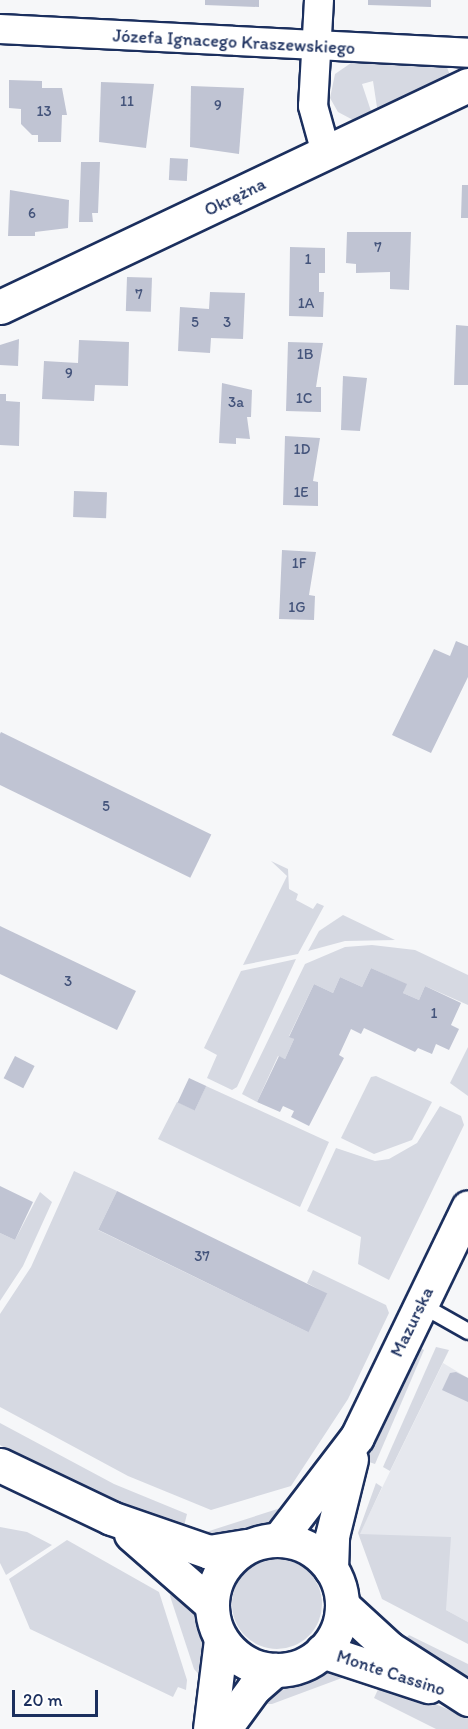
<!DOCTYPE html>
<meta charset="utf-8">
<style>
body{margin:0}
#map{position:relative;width:468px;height:1729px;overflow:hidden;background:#f6f7f9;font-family:Itim,sans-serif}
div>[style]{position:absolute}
.built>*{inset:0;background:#e6e8ee}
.green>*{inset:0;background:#d6d9e2}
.round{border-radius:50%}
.building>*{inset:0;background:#c0c4d3;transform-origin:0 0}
.roads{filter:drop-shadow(2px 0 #1b2f5e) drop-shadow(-2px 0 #1b2f5e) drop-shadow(0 2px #1b2f5e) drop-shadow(0 -2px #1b2f5e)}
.lane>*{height:15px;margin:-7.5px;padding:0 7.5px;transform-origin:7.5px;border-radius:7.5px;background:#fff}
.street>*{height:28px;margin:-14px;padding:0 14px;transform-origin:14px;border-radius:14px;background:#fff}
.secondary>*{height:33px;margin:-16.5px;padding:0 16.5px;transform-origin:16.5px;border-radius:16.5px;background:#fff}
.secondary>.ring{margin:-16.5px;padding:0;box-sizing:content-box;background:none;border:33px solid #fff;border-radius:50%}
span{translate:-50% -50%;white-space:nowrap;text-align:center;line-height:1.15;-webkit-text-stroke:4.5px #fff;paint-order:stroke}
.number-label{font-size:15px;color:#44547b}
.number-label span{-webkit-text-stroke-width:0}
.street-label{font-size:18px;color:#1b2f5e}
.scale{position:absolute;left:12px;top:1690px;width:86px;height:27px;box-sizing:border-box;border:3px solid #1b2f5e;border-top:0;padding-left:8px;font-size:18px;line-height:21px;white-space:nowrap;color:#1b2f5e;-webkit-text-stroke:4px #fff;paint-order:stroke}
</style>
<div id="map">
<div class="built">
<div style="clip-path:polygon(443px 1363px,468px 1378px,468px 1622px,446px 1610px,359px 1535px)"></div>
</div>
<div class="green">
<div style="clip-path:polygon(351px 63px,446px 65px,450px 75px,449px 80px,378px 114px,373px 81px,362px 84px,373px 117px,355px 121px,338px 112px,330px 98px,335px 74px)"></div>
<div style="clip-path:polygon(271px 861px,288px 869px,289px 889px,298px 894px,296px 900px,313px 909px,317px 903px,324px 906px,298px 954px,243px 965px,287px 876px)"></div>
<div style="clip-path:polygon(343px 915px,395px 940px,345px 941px,308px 951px,319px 931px)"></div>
<div style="clip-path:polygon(372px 945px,415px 950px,468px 975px,468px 1005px,425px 986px,419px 1000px,403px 993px,406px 984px,371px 968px,362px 987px,340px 977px,333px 993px,314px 984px,289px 1036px,294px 1039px,285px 1059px,278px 1056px,257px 1102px,242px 1094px,305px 964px,345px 947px)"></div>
<div style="clip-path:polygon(296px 959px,237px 1087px,232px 1090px,207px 1078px,217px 1055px,204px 1048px,241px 971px)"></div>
<div style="clip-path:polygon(468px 1047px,468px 1096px,450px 1083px)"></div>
<div style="clip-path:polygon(376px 1076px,432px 1102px,412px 1140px,374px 1154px,341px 1138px,371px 1077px)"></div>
<div style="clip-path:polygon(206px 1086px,329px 1142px,300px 1207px,158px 1139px,177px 1102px,195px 1110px)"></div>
<div style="clip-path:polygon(440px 1106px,461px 1116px,464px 1125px,389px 1280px,358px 1264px,361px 1237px,307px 1211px,336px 1148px,375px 1161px,389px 1159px,417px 1143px)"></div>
<div style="clip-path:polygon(74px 1171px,117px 1191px,98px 1230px,308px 1332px,327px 1294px,307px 1283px,313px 1270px,386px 1305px,389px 1313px,348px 1399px,291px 1486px,211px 1510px,128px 1476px,0 1407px,0 1314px,31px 1267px)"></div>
<div style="clip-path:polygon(40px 1192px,52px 1202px,23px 1266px,0 1301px,0 1233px,15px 1240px)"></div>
<div style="clip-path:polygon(417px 1346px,424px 1350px,375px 1464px,366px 1461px)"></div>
<div style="clip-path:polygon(436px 1347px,449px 1350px,390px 1471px,383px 1467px)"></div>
<div style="clip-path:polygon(0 1423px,114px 1484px,187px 1514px,183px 1530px,113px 1504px,28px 1462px,0 1445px)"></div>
<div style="clip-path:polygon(376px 1483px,382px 1487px,360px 1534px,451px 1537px,446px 1610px,468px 1622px,468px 1644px,382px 1599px,358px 1533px)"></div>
<div style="clip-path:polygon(290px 1505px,280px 1521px,267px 1527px,221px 1541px,203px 1533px)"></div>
<div style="clip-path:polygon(0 1527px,27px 1532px,52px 1545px,6px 1575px,0 1563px)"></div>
<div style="clip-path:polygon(67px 1540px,159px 1592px,187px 1680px,186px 1690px,178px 1687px,173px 1697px,30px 1629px,9px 1579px)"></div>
<div class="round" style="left:232px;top:1559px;width:90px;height:90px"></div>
<div style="clip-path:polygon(172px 1585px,194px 1598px,210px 1647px,202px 1678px,194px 1669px,170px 1596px)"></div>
<div style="clip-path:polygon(409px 1635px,468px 1664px,468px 1683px,400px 1645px)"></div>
<div style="clip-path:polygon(333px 1670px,350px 1675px,272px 1704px,254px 1704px,276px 1686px)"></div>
<div style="clip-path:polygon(382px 1681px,468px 1718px,468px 1729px,436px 1729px,374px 1698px)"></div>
</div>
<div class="building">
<div style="clip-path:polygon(205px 0,259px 0,259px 7px,205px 5px)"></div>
<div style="clip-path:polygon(368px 0,431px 0,431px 7px,368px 5px)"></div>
<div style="clip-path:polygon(9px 80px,42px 81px,42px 88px,62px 88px,67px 115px,62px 115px,61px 142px,38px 142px,38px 135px,32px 135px,21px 124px,21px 109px,9px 108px)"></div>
<div style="clip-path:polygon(101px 82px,154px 84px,146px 148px,99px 142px)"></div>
<div style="clip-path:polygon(191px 86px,244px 88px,239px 154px,190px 147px)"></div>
<div style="left:170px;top:158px;width:18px;height:22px;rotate:3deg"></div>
<div style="clip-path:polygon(81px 162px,100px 162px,98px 213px,92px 213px,93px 222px,79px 222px)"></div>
<div style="clip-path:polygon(462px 185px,468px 185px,468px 218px,461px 218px)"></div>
<div style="clip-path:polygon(10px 190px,69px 200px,68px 228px,35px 232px,35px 236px,8px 236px)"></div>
<div style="clip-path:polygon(347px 232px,411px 232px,409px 290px,390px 289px,390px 272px,356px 273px,356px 264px,346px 263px)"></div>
<div style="clip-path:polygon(290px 247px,325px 248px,325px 273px,319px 273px,319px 292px,324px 292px,323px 317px,289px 316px)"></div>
<div style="left:127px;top:277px;width:25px;height:34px;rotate:2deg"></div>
<div style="clip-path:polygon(210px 292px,245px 293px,243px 339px,211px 338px,210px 353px,178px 351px,180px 307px,209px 309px)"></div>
<div style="clip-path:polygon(456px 325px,468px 326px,468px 385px,454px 385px)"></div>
<div style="clip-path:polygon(19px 339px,18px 366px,0 365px,0 345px)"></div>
<div style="clip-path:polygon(79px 340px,129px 342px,128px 386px,95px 385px,94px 401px,42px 399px,44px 361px,78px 363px)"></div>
<div style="clip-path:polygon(288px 342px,323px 343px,316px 387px,321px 387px,321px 412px,286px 411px)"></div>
<div style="clip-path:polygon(343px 376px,367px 378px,360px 431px,341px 430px)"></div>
<div style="clip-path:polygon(222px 383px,252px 390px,251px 417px,247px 417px,250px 439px,236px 438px,236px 444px,219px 443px)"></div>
<div style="clip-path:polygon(0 394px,6px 394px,6px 401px,20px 402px,19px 446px,0 445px)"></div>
<div style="clip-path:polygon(285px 436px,320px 438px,313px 481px,318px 482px,318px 506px,283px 505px)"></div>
<div style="left:74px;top:491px;width:33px;height:26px;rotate:2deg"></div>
<div style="clip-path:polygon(282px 550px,316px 552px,309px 595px,315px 596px,314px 620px,279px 619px)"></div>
<div style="clip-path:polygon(456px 641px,468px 646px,468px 677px,431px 753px,392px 735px,434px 649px,450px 656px)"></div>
<div style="left:1px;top:732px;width:234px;height:48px;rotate:26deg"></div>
<div style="clip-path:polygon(0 926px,136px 991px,117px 1030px,0 974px)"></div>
<div style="clip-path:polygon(371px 968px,407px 984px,403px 993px,419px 1000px,425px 986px,461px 1003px,451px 1025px,459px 1029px,449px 1050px,436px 1044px,432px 1054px,418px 1048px,415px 1052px,364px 1028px,361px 1034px,351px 1029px,339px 1055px,344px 1058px,309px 1126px,291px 1117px,294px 1111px,283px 1106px,280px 1112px,257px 1102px,279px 1056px,285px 1059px,294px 1039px,289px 1037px,314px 984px,333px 993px,340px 977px,362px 987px)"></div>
<div style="left:15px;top:1056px;width:22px;height:25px;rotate:27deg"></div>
<div style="left:189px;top:1078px;width:19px;height:27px;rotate:25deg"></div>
<div style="clip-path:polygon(0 1186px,33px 1202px,15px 1240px,0 1233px)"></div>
<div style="left:117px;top:1191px;width:234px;height:43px;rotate:26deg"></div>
<div style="clip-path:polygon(456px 1372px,468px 1378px,468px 1402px,442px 1390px,450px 1373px)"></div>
</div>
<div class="roads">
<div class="lane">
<div style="left:420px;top:1304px;width:55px;rotate:29.4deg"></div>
</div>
<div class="street">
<div style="left:319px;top:0;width:106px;rotate:93.2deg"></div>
<div style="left:313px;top:106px;width:49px;rotate:74.5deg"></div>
<div style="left:0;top:29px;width:469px;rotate:2.9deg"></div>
</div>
<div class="secondary">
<div style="left:0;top:307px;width:518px;rotate:-25.38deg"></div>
<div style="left:0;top:1465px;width:123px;rotate:25.5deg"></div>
<div style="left:111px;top:1518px;width:104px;rotate:19.1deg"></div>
<div style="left:209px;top:1552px;width:39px;rotate:-9deg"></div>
<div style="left:131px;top:1534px;width:106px;rotate:41.2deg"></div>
<div style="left:279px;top:1539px;width:128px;rotate:-52.6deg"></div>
<div style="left:357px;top:1437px;width:255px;rotate:-64.2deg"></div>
<div class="ring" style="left:212px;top:1540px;width:97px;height:97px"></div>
<div style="left:331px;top:1569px;width:33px;rotate:-88deg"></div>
<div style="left:332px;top:1536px;width:79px;rotate:-76.1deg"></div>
<div style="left:342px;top:1605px;width:64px;rotate:42.5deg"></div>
<div style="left:389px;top:1648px;width:94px;rotate:32.8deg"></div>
<div style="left:322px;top:1651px;width:112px;rotate:18.3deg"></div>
<div style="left:210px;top:1729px;width:90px;rotate:-83deg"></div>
<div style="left:224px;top:1729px;width:51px;rotate:-53.8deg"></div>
<div style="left:254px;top:1688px;width:28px;rotate:-41deg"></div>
</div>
</div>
<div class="number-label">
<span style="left:127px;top:102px">11</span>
<span style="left:218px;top:106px">9</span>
<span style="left:44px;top:112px">13</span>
<span style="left:32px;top:214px">6</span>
<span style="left:378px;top:248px">7</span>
<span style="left:308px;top:260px">1</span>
<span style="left:139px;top:295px">7</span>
<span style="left:306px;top:304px">1A</span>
<span style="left:195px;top:323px">5</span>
<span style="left:227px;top:323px">3</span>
<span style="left:305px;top:355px">1B</span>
<span style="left:69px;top:374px">9</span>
<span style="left:304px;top:399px">1C</span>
<span style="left:236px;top:403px">3a</span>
<span style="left:302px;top:450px">1D</span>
<span style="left:301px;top:493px">1E</span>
<span style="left:299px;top:564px">1F</span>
<span style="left:297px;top:608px">1G</span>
<span style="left:106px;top:807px">5</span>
<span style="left:68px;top:982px">3</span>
<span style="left:434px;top:1014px">1</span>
<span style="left:202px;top:1257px">37</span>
</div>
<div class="street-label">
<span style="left:234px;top:42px;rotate:3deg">Józefa Ignacego Kraszewskiego</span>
<span style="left:235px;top:197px;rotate:-26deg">Okrężna</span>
<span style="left:412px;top:1322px;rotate:-64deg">Mazurska</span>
<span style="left:391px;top:1673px;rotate:18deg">Monte Cassino</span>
</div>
<div class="scale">20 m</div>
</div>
